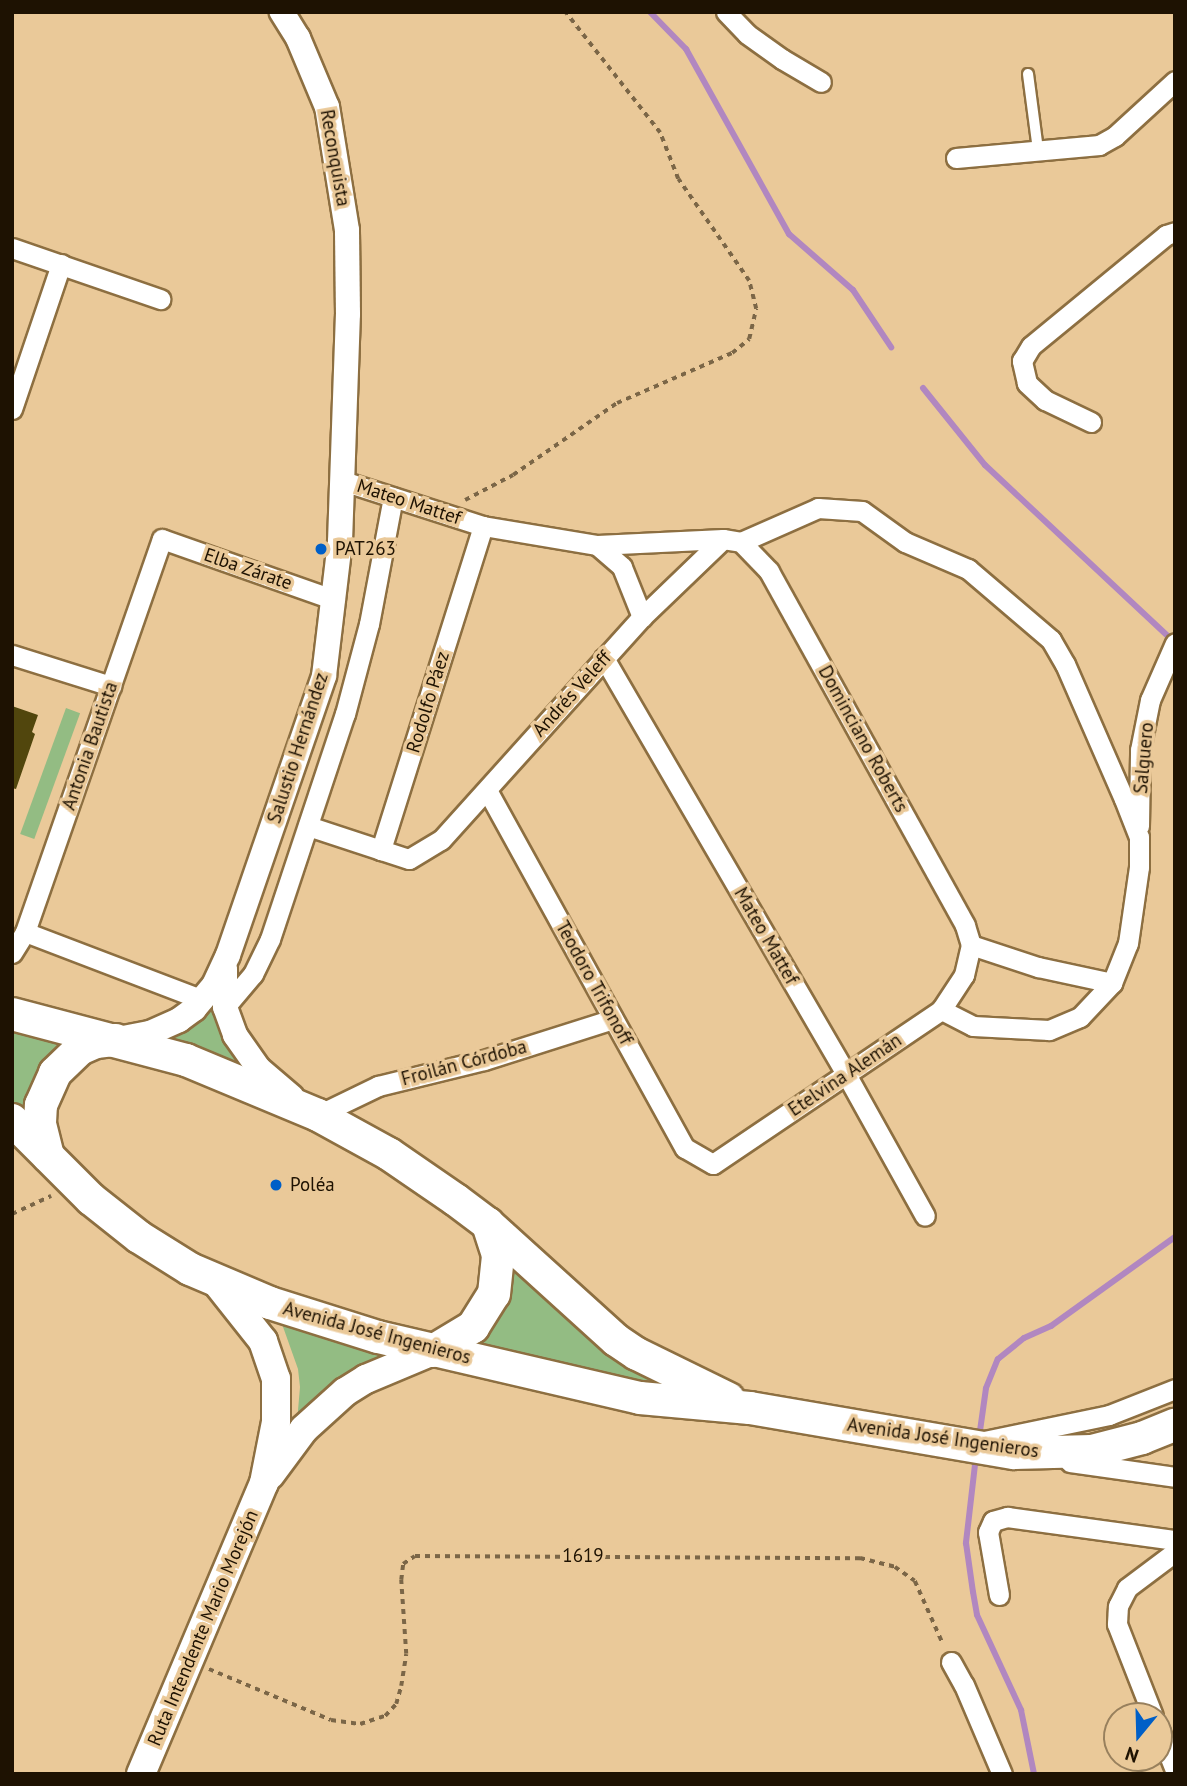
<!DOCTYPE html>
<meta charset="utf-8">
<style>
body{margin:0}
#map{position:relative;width:1187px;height:1786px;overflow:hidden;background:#eac999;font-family:"PT Sans",sans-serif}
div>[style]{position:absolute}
.green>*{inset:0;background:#93bc83;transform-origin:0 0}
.stream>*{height:6px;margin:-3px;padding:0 3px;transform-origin:3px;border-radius:3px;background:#b187c0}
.building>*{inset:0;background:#51460d}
.path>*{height:3.5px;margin-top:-1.75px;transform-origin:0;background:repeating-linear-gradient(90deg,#7b6647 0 5px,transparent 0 10px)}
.roads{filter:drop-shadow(2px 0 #8d6f41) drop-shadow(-2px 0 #8d6f41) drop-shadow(0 2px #8d6f41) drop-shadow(0 -2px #8d6f41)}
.service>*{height:10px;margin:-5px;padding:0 5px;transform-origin:5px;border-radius:5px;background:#fff}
.minor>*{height:19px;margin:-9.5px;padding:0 9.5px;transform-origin:9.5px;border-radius:9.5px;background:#fff}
.tertiary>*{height:24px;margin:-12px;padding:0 12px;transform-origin:12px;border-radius:12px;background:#fff}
.secondary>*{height:28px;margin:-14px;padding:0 14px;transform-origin:14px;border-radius:14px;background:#fff}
.primary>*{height:32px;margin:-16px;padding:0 16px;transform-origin:16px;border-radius:16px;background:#fff}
.dots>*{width:19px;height:19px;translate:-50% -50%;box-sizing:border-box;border:4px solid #eac999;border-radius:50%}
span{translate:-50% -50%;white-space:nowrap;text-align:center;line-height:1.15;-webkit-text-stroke:7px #eac999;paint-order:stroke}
.street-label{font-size:19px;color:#1e1202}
.poi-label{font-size:19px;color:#1e1202}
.left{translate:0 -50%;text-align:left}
.frame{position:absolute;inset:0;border:14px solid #1e1202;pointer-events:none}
.north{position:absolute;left:1103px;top:1702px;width:70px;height:70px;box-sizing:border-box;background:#eac999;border:2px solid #98805d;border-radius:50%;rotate:199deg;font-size:19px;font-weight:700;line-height:28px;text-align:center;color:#1e1202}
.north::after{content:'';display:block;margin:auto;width:24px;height:32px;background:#005fc7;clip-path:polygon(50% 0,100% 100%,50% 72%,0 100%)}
</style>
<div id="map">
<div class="green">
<div style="left:66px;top:708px;width:15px;height:134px;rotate:20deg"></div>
<div style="clip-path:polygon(214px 1003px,219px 1026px,242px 1067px,157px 1037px,203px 1016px)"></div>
<div style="clip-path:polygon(12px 1024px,73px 1038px,37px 1128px,12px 1101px)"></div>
<div style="clip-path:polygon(517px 1263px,691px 1395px,469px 1346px,490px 1327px,506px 1306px)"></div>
<div style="clip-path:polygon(282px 1324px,404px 1355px,297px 1422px,300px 1387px,298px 1369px)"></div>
</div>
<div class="stream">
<div style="left:650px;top:12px;width:52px;rotate:45.8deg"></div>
<div style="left:686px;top:49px;width:212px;rotate:60.9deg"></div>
<div style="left:789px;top:234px;width:85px;rotate:41.2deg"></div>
<div style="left:853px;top:290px;width:69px;rotate:56.3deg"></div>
<div style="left:923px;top:388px;width:99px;rotate:51.2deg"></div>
<div style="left:985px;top:465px;width:258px;rotate:43.1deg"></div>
<div style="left:979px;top:1438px;width:50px;rotate:-82deg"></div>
<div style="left:986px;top:1388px;width:31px;rotate:-68deg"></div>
<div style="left:998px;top:1359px;width:33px;rotate:-39deg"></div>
<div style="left:1024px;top:1338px;width:30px;rotate:-24deg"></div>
<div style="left:1051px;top:1326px;width:153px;rotate:-35.7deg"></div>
<div style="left:976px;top:1456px;width:88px;rotate:96.6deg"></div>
<div style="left:966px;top:1543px;width:49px;rotate:81.9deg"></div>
<div style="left:973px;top:1592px;width:23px;rotate:80deg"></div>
<div style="left:977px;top:1615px;width:105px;rotate:65.1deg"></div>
<div style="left:1021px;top:1710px;width:65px;rotate:78.5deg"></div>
</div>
<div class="building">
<div style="clip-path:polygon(12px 706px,38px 715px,32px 732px,35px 734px,16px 789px,12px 788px)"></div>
</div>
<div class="path">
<div style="left:465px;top:500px;width:54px;rotate:-27.5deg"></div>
<div style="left:513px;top:475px;width:126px;rotate:-34.7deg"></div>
<div style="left:617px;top:403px;width:125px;rotate:-23.5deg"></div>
<div style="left:732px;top:353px;width:22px;rotate:-39deg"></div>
<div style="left:749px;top:339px;width:31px;rotate:-77deg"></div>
<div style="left:756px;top:309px;width:29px;rotate:-104deg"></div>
<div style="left:749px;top:281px;width:124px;rotate:-124.8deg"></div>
<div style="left:678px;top:179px;width:49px;rotate:-111.4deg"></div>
<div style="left:660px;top:133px;width:154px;rotate:-128.1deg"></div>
<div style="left:12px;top:1214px;width:43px;rotate:-24.8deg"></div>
<div style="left:209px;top:1669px;width:132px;rotate:22.7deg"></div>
<div style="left:331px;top:1720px;width:29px;rotate:8deg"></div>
<div style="left:360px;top:1724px;width:26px;rotate:-18deg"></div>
<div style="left:385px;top:1716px;width:16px;rotate:-47deg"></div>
<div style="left:396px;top:1704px;width:19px;rotate:-74deg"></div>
<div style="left:401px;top:1686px;width:32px;rotate:-81deg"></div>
<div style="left:406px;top:1654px;width:74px;rotate:-93.9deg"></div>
<div style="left:401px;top:1580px;width:16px;rotate:-83deg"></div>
<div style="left:403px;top:1564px;width:14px;rotate:-34deg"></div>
<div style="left:415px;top:1556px;width:445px;rotate:0.3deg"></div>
<div style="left:860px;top:1558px;width:36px;rotate:14deg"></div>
<div style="left:895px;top:1567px;width:24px;rotate:35deg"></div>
<div style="left:915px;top:1581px;width:69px;rotate:66deg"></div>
</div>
<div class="roads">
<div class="service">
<div style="left:1028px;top:74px;width:77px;rotate:82.5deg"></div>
</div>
<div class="minor">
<div style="left:726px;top:12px;width:30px;rotate:46deg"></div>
<div style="left:747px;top:34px;width:43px;rotate:35.5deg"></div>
<div style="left:782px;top:59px;width:45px;rotate:30.5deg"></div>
<div style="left:956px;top:158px;width:144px;rotate:-5.2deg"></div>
<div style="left:1099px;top:145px;width:18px;rotate:-29deg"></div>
<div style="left:1115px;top:136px;width:81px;rotate:-42.5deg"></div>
<div style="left:12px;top:248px;width:157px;rotate:19deg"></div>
<div style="left:12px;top:409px;width:153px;rotate:-71.3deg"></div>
<div style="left:1091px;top:422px;width:51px;rotate:-154.4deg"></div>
<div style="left:1045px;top:400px;width:25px;rotate:-137deg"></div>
<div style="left:1027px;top:383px;width:23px;rotate:-103deg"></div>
<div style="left:1022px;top:361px;width:17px;rotate:-59deg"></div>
<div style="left:1031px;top:346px;width:175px;rotate:-39.4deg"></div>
<div style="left:1166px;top:235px;width:9px;rotate:-18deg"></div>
<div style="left:343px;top:481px;width:147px;rotate:17.8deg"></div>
<div style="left:483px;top:526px;width:116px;rotate:9.5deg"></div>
<div style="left:597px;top:545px;width:33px;rotate:41deg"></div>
<div style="left:622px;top:567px;width:54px;rotate:68.2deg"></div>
<div style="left:483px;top:526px;width:340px;rotate:107.5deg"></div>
<div style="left:381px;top:850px;width:29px;rotate:18deg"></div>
<div style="left:409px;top:859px;width:37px;rotate:-31deg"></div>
<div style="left:441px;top:840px;width:300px;rotate:-48deg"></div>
<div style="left:642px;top:617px;width:112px;rotate:-43.9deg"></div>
<div style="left:723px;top:539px;width:18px;rotate:9deg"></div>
<div style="left:741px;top:542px;width:84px;rotate:-23.8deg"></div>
<div style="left:818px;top:508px;width:44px;rotate:3.9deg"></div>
<div style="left:862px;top:511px;width:53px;rotate:35.8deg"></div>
<div style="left:905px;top:542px;width:69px;rotate:23.2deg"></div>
<div style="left:968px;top:569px;width:109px;rotate:40.5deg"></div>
<div style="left:1051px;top:640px;width:28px;rotate:60deg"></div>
<div style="left:1065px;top:664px;width:147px;rotate:66.4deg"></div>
<div style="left:1124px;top:799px;width:41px;rotate:68.5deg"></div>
<div style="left:1139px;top:837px;width:30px;rotate:90deg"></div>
<div style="left:1139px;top:867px;width:77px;rotate:98.2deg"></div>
<div style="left:1128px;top:943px;width:43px;rotate:111.8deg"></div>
<div style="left:1112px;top:983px;width:47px;rotate:133.3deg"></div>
<div style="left:1080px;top:1017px;width:34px;rotate:157deg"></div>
<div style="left:1049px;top:1030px;width:76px;rotate:-177deg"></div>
<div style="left:973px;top:1026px;width:36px;rotate:-153deg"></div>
<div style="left:597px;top:545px;width:126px;rotate:-2.7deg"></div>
<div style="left:12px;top:655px;width:104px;rotate:17.4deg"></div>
<div style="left:604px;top:658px;width:481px;rotate:59.8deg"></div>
<div style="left:846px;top:1074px;width:162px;rotate:60.9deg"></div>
<div style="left:487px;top:790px;width:409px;rotate:61.1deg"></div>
<div style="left:685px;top:1148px;width:32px;rotate:30deg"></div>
<div style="left:713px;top:1164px;width:275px;rotate:-34deg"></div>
<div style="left:941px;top:1010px;width:42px;rotate:-56.7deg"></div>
<div style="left:964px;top:975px;width:31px;rotate:-77deg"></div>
<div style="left:971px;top:945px;width:21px;rotate:-107deg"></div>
<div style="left:965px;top:925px;width:405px;rotate:-119deg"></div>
<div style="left:769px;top:571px;width:40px;rotate:-134deg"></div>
<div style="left:308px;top:826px;width:77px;rotate:18.2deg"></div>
<div style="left:1139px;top:826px;width:76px;rotate:-89.2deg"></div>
<div style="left:1140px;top:750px;width:51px;rotate:-78.7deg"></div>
<div style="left:1150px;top:700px;width:62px;rotate:-66.3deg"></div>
<div style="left:25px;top:932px;width:191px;rotate:20.9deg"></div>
<div style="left:971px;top:945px;width:71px;rotate:18.2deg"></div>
<div style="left:1038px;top:967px;width:76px;rotate:12.2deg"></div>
<div style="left:12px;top:953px;width:25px;rotate:-58deg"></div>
<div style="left:25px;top:932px;width:416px;rotate:-70.8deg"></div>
<div style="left:162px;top:539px;width:183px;rotate:19.4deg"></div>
<div style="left:225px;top:1007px;width:43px;rotate:-49.7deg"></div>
<div style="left:253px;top:974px;width:39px;rotate:-64deg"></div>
<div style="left:270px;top:939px;width:237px;rotate:-71.6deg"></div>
<div style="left:345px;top:714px;width:93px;rotate:-75.1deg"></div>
<div style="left:369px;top:624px;width:129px;rotate:-79.3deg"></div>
<div style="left:318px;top:1115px;width:67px;rotate:-25.8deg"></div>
<div style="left:378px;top:1086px;width:109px;rotate:-13.8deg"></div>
<div style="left:484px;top:1060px;width:135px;rotate:-17.6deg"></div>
<div style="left:984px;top:1441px;width:128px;rotate:-11.7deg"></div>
<div style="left:1109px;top:1415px;width:71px;rotate:-21.5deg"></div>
<div style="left:1070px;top:1462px;width:106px;rotate:8.1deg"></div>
<div style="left:999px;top:1595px;width:64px;rotate:-99.9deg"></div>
<div style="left:988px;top:1532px;width:12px;rotate:-66deg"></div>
<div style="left:993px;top:1521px;width:15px;rotate:-16deg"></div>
<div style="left:1007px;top:1517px;width:170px;rotate:7.8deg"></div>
<div style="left:951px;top:1662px;width:26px;rotate:61deg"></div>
<div style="left:964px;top:1685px;width:97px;rotate:66.9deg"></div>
<div style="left:1153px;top:1716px;width:99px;rotate:-111.4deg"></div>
<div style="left:1117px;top:1624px;width:18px;rotate:-87deg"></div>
<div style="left:1118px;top:1606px;width:20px;rotate:-63deg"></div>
<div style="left:1127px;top:1588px;width:60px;rotate:-36.9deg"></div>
<div style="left:1159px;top:1730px;width:43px;rotate:68.2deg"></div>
</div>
<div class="tertiary">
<div style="left:225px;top:969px;width:38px;rotate:90deg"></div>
<div style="left:225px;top:1007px;width:30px;rotate:70deg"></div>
<div style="left:235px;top:1035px;width:42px;rotate:54.8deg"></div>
<div style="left:259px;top:1069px;width:43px;rotate:40.3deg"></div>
<div style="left:118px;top:1039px;width:33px;rotate:-11deg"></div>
<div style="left:150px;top:1033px;width:32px;rotate:-24deg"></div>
<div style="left:179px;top:1020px;width:19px;rotate:-36deg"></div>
<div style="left:194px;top:1009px;width:31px;rotate:-50deg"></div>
<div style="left:214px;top:985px;width:33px;rotate:-65deg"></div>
<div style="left:228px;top:955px;width:295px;rotate:-71deg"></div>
<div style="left:324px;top:676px;width:135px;rotate:-83.2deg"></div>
<div style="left:340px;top:542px;width:228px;rotate:-88deg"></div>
<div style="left:348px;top:314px;width:84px;rotate:-90.7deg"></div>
<div style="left:347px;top:230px;width:125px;rotate:-99.2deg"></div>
<div style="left:327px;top:107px;width:75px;rotate:-112.8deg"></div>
<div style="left:298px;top:38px;width:31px;rotate:-122deg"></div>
</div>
<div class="secondary">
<div style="left:270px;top:1475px;width:57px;rotate:-53.5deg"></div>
<div style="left:304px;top:1429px;width:55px;rotate:-42.1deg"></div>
<div style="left:345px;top:1392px;width:25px;rotate:-32deg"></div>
<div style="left:366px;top:1379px;width:73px;rotate:-22.7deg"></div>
<div style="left:141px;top:1774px;width:316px;rotate:-67.1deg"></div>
<div style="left:264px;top:1483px;width:62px;rotate:-78.9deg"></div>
<div style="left:276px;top:1422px;width:43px;rotate:-90deg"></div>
<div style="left:276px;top:1379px;width:40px;rotate:-108.9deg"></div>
<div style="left:263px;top:1341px;width:74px;rotate:-128.4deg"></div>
</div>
<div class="primary">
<div style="left:12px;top:1014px;width:180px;rotate:14.8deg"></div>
<div style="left:186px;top:1060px;width:143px;rotate:22.6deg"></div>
<div style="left:318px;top:1115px;width:81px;rotate:28.8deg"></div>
<div style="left:389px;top:1154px;width:81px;rotate:34.5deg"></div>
<div style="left:456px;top:1200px;width:40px;rotate:37deg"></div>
<div style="left:488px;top:1224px;width:173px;rotate:42.2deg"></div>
<div style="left:616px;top:1340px;width:25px;rotate:34deg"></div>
<div style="left:637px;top:1354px;width:102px;rotate:26.1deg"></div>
<div style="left:12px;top:1120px;width:112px;rotate:45deg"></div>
<div style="left:91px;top:1199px;width:61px;rotate:38.4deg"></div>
<div style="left:139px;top:1237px;width:60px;rotate:32.1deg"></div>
<div style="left:190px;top:1269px;width:87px;rotate:23deg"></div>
<div style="left:270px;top:1303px;width:113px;rotate:17.5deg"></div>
<div style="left:378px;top:1337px;width:269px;rotate:13.1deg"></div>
<div style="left:640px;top:1398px;width:110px;rotate:5.2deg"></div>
<div style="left:750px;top:1408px;width:268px;rotate:9.7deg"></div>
<div style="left:1014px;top:1453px;width:78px;rotate:-1.5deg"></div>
<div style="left:1092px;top:1451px;width:52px;rotate:-14.6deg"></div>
<div style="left:1142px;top:1438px;width:35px;rotate:-22deg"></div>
<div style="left:48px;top:1156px;width:34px;rotate:-104deg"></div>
<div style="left:40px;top:1123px;width:18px;rotate:-87deg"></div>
<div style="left:41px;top:1105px;width:35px;rotate:-66deg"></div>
<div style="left:55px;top:1073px;width:35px;rotate:-44deg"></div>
<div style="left:80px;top:1049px;width:17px;rotate:-24deg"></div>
<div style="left:96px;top:1042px;width:20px;rotate:-6deg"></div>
<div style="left:433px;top:1351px;width:47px;rotate:-31deg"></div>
<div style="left:473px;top:1327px;width:39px;rotate:-58deg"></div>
<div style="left:494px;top:1294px;width:39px;rotate:-84deg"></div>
<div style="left:498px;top:1255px;width:33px;rotate:-108deg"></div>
</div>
</div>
<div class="dots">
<div style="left:321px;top:549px;background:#005fc7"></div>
<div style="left:276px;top:1185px;background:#005fc7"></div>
</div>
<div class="street-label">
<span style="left:335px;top:158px;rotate:80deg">Reconquista</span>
<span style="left:409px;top:502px;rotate:18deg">Mateo Mattef</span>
<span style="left:248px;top:569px;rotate:19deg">Elba Zárate</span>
<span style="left:572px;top:694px;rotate:-48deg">Andrés Veleff</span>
<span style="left:428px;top:702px;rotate:-73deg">Rodolfo Páez</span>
<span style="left:863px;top:739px;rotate:61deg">Dominciano Roberts</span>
<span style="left:90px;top:746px;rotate:-71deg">Antonia Bautista</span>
<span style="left:298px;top:748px;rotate:-72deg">Salustio Hernández</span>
<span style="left:1144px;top:758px;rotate:-85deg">Salguero</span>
<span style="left:766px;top:936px;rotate:60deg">Mateo Mattef</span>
<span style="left:594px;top:983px;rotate:61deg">Teodoro Trifonoff</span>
<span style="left:464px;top:1063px;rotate:-15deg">Froilán Córdoba</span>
<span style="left:845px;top:1075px;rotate:-34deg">Etelvina Alemán</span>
<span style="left:377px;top:1333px;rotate:15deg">Avenida José Ingenieros</span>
<span style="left:943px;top:1438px;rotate:8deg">Avenida José Ingenieros</span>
<span style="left:583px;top:1556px">1619</span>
<span style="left:203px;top:1628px;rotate:-67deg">Ruta Intendente Mario Morejón</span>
</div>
<div class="poi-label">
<span class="left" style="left:335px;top:549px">PAT263</span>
<span class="left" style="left:290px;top:1185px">Poléa</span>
</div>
<div class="frame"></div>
<div class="north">N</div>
</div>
